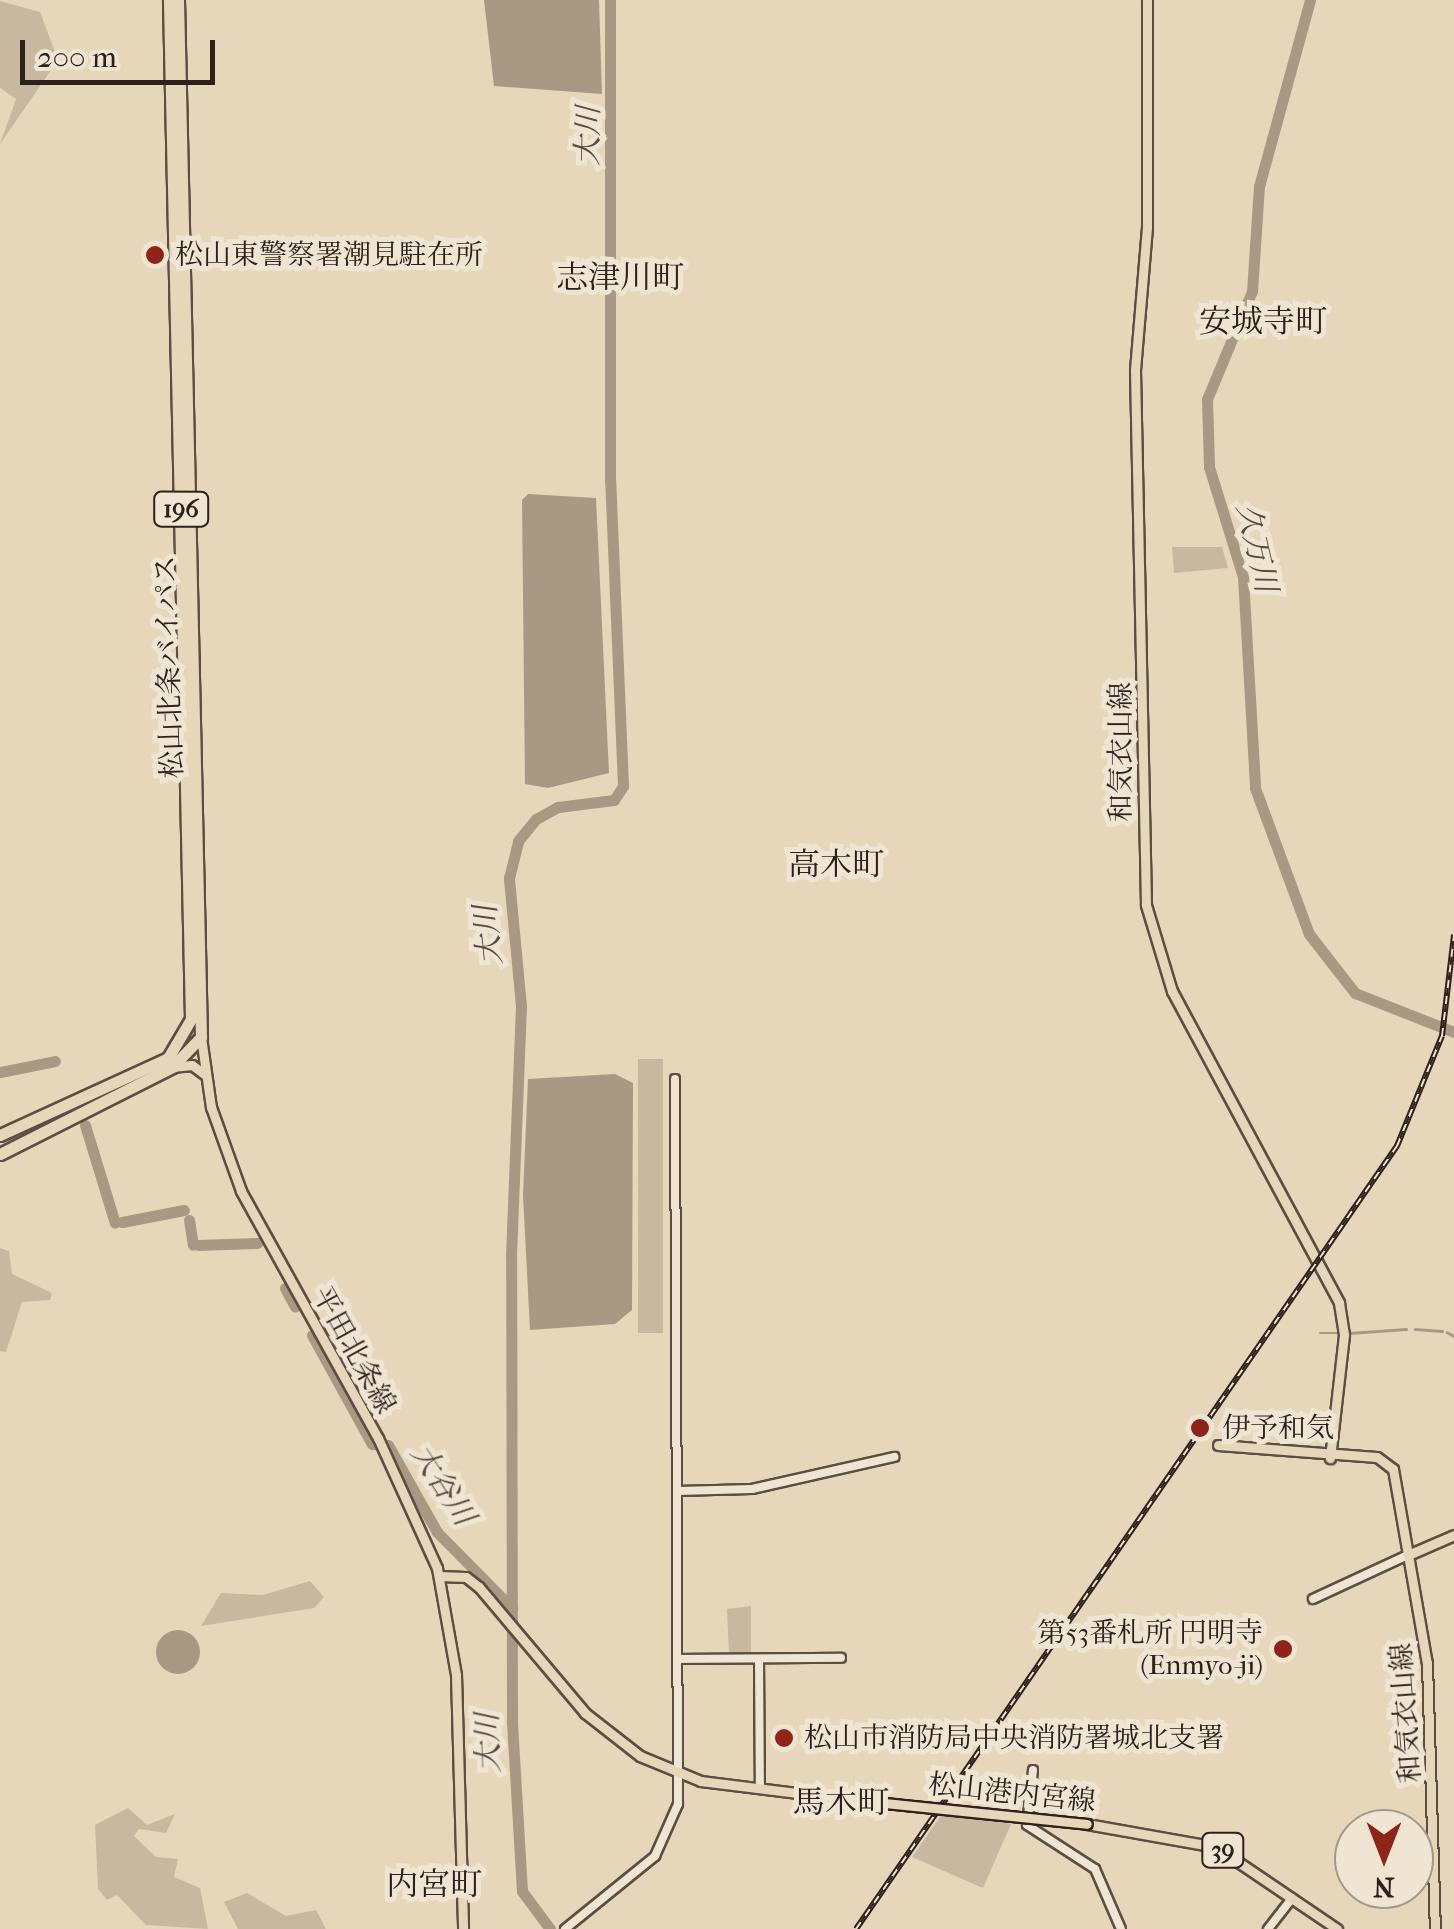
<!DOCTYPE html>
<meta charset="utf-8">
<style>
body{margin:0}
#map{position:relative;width:1454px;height:1929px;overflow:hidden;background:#e6d7ba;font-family:"IM FELL French Canon","Noto Serif JP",serif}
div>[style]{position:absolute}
.green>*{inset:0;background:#c7b89f;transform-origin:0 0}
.water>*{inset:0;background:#a79984}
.round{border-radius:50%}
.stream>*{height:2.5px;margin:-1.25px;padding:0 1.25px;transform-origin:1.25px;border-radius:1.25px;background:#a79984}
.river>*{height:11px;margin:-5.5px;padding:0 5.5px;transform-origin:5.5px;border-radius:5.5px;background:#a79984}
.roads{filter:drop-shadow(2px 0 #5c4e43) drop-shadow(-2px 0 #5c4e43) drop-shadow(0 2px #5c4e43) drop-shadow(0 -2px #5c4e43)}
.minor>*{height:8px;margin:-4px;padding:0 4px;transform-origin:4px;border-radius:4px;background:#efe5d2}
.major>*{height:9px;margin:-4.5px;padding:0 4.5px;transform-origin:4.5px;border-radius:4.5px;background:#e6d7ba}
.highway>*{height:11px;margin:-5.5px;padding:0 5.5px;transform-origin:5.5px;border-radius:5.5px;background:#e6d7ba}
.rail>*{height:6px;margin-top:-3px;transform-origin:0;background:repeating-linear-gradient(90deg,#efe5d2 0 8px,#2e211b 0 16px);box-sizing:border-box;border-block:2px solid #2e211b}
.bridges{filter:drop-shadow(2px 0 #2e211b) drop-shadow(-2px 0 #2e211b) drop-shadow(0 2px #2e211b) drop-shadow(0 -2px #2e211b)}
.major-bridge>*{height:9px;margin:-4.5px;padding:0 4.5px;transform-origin:4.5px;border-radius:4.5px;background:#e6d7ba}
.dots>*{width:28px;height:28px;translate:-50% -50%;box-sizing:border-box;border:5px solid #efe5d2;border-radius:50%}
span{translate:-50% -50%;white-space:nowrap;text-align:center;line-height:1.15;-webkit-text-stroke:10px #efe5d2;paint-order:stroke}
.shield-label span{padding:2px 8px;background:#efe5d2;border:2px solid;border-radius:8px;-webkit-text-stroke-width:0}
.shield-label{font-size:25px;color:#2e211b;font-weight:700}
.poi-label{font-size:28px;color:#2e211b}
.left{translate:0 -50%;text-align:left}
.right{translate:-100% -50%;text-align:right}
.street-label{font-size:28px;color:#2e211b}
.water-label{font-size:30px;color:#584b40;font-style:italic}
.quarter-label{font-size:32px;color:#2e211b}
.north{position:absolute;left:1334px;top:1809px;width:100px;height:100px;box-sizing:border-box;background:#efe5d2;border:2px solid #a29789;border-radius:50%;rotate:180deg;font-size:28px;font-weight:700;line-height:40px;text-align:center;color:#2e211b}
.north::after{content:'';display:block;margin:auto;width:35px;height:45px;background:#8f2418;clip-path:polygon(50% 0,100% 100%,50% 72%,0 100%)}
.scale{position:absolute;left:20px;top:40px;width:195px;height:45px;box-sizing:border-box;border:5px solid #2e211b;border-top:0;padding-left:12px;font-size:30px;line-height:35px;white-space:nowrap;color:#2e211b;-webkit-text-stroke:8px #efe5d2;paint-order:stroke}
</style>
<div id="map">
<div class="green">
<div style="clip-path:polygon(0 1px,40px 12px,58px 60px,0 144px,16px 99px,0 88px)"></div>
<div style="clip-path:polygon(1172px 547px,1222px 547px,1228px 568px,1174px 573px)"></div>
<div style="left:663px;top:1059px;width:274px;height:25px;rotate:90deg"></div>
<div style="clip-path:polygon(0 1248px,9px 1251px,12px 1274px,52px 1293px,50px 1300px,22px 1302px,6px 1352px,0 1351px)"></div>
<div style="clip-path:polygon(310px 1581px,324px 1597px,314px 1608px,201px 1626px,221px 1593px,263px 1595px)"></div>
<div style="clip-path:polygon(751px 1606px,751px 1654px,729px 1654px,727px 1609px)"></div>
<div style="clip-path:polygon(128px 1808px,147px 1825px,175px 1814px,166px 1833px,139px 1829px,134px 1836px,156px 1857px,178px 1859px,174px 1877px,200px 1888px,208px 1929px,146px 1925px,117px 1895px,107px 1900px,98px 1889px,95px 1825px)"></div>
<div style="clip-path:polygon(942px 1814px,1011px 1824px,983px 1888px,912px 1857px)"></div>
<div style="clip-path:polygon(247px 1893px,286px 1916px,316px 1910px,326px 1929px,238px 1929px,224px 1902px)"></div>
</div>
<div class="water">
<div style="clip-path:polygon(484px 0,599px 0,602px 94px,494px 86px)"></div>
<div style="clip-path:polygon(528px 494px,596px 498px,609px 773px,548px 788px,525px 784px,522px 500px)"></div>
<div style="clip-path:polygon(615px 1074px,633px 1083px,632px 1310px,615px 1324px,530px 1330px,523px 1195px,528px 1079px)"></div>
<div class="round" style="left:156px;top:1630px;width:44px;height:44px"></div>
</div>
<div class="stream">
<div style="left:1415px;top:1329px;width:27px;rotate:4deg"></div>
<div style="left:1447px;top:1332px;width:8px;rotate:30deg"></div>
<div style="left:1320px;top:1333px;width:19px"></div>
<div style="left:1349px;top:1333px;width:57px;rotate:-4deg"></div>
</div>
<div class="river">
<div style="left:1310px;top:0;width:193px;rotate:105.3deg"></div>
<div style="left:1259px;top:186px;width:105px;rotate:93.8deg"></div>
<div style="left:1252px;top:291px;width:117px;rotate:112.6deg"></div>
<div style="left:1207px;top:399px;width:68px;rotate:88.3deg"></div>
<div style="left:1209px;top:467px;width:115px;rotate:72.8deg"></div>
<div style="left:1243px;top:577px;width:211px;rotate:86.7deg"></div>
<div style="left:1255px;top:788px;width:156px;rotate:69.7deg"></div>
<div style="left:1309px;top:934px;width:75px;rotate:52.1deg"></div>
<div style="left:1355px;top:993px;width:106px;rotate:21.5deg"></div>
<div style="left:0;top:1072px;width:56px;rotate:-11.3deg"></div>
<div style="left:85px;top:1125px;width:102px;rotate:73deg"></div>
<div style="left:189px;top:1220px;width:25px;rotate:81deg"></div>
<div style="left:122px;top:1222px;width:63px;rotate:-11deg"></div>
<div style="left:198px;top:1245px;width:59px;rotate:-1.9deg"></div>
<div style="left:285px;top:1288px;width:21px;rotate:62deg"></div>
<div style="left:312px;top:1335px;width:124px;rotate:61.2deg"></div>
<div style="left:372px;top:1444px;width:16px;rotate:4deg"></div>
<div style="left:388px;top:1445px;width:100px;rotate:60.6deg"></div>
<div style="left:437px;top:1532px;width:107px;rotate:45.4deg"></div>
<div style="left:550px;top:1929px;width:47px;rotate:-126.4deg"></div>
<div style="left:522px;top:1891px;width:169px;rotate:-93.4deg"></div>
<div style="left:512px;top:1722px;width:467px;rotate:-90.1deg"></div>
<div style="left:511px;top:1255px;width:249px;rotate:-87.7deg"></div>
<div style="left:521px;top:1006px;width:129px;rotate:-95.4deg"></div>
<div style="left:509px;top:878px;width:38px;rotate:-76deg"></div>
<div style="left:518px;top:841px;width:28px;rotate:-51deg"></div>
<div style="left:536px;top:819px;width:25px;rotate:-29deg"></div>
<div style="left:558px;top:807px;width:56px;rotate:-7.1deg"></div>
<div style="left:614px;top:800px;width:17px;rotate:-57deg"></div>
<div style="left:623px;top:786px;width:305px;rotate:-92.4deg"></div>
<div style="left:610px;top:481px;width:481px;rotate:-90deg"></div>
</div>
<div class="roads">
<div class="minor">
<div style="left:678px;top:1491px;width:74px;rotate:-1.5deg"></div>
<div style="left:752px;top:1489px;width:146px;rotate:-12.7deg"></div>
<div style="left:1313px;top:1599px;width:105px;rotate:-24.9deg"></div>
<div style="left:679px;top:1659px;width:162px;rotate:-0.4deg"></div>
<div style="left:759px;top:1659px;width:130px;rotate:89.6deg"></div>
<div style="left:1033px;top:1770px;width:55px;rotate:96.2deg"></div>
<div style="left:1027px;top:1825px;width:81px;rotate:32.9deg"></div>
<div style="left:1095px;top:1869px;width:65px;rotate:66.6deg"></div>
<div style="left:565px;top:1929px;width:116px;rotate:-39deg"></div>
<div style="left:655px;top:1856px;width:57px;rotate:-66.1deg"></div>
<div style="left:678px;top:1804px;width:725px;rotate:-90.24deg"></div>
<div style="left:1268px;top:1929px;width:39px;rotate:-52deg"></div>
</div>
<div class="major">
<div style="left:1147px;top:0;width:227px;rotate:90deg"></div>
<div style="left:1147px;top:227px;width:144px;rotate:94.8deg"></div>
<div style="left:1135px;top:370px;width:535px;rotate:88.82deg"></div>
<div style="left:1146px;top:905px;width:90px;rotate:73.2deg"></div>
<div style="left:1172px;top:991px;width:354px;rotate:61.8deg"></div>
<div style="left:1339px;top:1303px;width:32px;rotate:81deg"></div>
<div style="left:1344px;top:1335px;width:124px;rotate:96.5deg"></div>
<div style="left:201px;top:1037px;width:71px;rotate:81.9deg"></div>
<div style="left:211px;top:1107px;width:89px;rotate:70.3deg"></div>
<div style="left:241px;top:1191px;width:282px;rotate:61deg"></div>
<div style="left:378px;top:1438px;width:143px;rotate:65.6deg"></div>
<div style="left:437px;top:1568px;width:109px;rotate:79.9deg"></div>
<div style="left:456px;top:1675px;width:254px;rotate:88.4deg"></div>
<div style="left:172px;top:1067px;width:20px;rotate:-6deg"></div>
<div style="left:192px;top:1065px;width:15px;rotate:37deg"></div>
<div style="left:1218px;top:1445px;width:159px;rotate:4.3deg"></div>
<div style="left:1377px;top:1457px;width:20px;rotate:37deg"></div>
<div style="left:1393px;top:1469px;width:197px;rotate:80.1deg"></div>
<div style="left:1427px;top:1663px;width:266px;rotate:88.3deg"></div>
<div style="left:1408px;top:1555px;width:50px;rotate:-23.5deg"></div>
<div style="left:439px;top:1576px;width:27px;rotate:2deg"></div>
<div style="left:466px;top:1577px;width:16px;rotate:38deg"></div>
<div style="left:479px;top:1587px;width:165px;rotate:49.9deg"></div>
<div style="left:585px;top:1713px;width:70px;rotate:38deg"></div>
<div style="left:640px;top:1756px;width:66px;rotate:22.3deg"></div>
<div style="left:701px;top:1781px;width:146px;rotate:7.1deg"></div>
<div style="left:1087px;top:1824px;width:131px;rotate:10.1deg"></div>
<div style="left:1216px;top:1847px;width:146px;rotate:34.1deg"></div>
</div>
<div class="highway">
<div style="left:0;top:1135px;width:185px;rotate:-24.6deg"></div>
<div style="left:168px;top:1058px;width:45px;rotate:-59.5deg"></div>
<div style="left:191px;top:1019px;width:1019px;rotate:-91.24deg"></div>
<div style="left:0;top:1154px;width:193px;rotate:-26.8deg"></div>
<div style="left:172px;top:1067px;width:42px;rotate:-46deg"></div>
<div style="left:201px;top:1037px;width:1037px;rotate:-91.27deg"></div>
</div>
</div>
<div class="rail">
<div style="left:856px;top:1929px;width:952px;rotate:-55.36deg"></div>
<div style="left:1397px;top:1146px;width:119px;rotate:-67.8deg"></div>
<div style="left:1442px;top:1036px;width:102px;rotate:-83.2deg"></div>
</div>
<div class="bridges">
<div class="major-bridge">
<div style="left:846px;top:1799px;width:242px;rotate:5.9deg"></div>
</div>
</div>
<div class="dots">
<div style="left:155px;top:255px;background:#8f2418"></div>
<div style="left:1200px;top:1428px;background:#8f2418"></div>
<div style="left:1283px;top:1649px;background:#8f2418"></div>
<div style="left:784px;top:1738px;background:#8f2418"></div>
</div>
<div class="shield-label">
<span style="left:181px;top:509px">196</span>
<span style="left:1223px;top:1850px">39</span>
</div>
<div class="poi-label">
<span class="left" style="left:175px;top:255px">松山東警察署潮見駐在所</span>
<span class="left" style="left:1222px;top:1428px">伊予和気</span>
<span class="right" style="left:1263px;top:1649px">第53番札所 円明寺<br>(Enmyo-ji)</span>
<span class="left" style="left:804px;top:1738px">松山市消防局中央消防署城北支署</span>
</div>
<div class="street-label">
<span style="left:169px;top:667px;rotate:-92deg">松山北条バイパス</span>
<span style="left:1121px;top:752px;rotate:-90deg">和気衣山線</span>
<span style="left:354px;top:1350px;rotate:61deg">平田北条線</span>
<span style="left:1406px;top:1713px;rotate:-94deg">和気衣山線</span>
<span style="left:1012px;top:1793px;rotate:6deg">松山港内宮線</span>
</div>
<div class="water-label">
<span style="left:589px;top:136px;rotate:-89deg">大川</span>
<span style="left:1256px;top:548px;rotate:77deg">久万川</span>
<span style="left:489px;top:935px;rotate:-96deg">大川</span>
<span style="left:442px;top:1485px;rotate:57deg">大谷川</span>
<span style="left:489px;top:1743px;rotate:-92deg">大川</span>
</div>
<div class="quarter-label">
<span style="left:620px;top:278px">志津川町</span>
<span style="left:1263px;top:322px">安城寺町</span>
<span style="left:836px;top:865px">高木町</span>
<span style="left:841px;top:1803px">馬木町</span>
<span style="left:434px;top:1885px">内宮町</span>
</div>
<div class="north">N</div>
<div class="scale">200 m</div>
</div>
